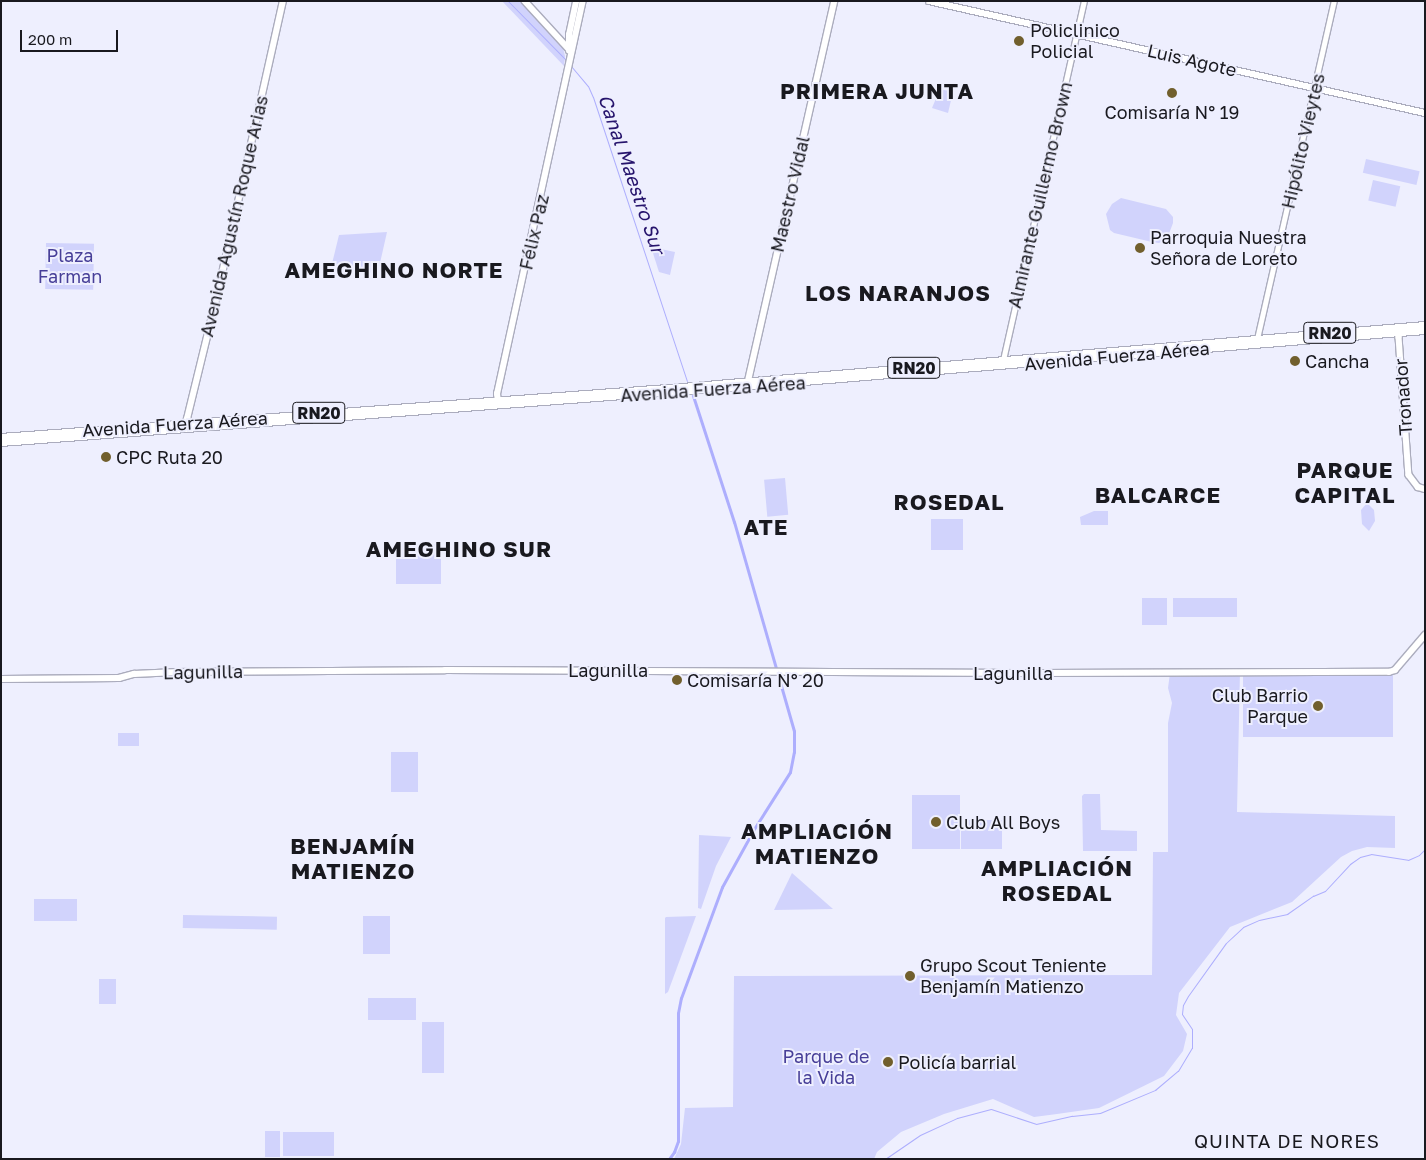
<!DOCTYPE html>
<meta charset="utf-8">
<style>
body{margin:0}
#map{position:relative;width:1426px;height:1160px;overflow:hidden;background:#eeeffe;font-family:"Golos Text",sans-serif}
div>[style]{position:absolute}
.green>*{inset:0;background:#d1d3fc;transform-origin:0 0}
.stream>*{height:1px;margin:-0.5px;padding:0 0.5px;transform-origin:0.5px;border-radius:0.5px;background:#adaefd}
.canal>*{height:3px;margin:-1.5px;padding:0 1.5px;transform-origin:1.5px;border-radius:1.5px;background:#adaefd}
.roads{filter:drop-shadow(1px 0 #abacbd) drop-shadow(-1px 0 #abacbd) drop-shadow(0 1px #abacbd) drop-shadow(0 -1px #abacbd)}
.minor>*{height:4.5px;margin:-2.25px;padding:0 2.25px;transform-origin:2.25px;border-radius:2.25px;background:#fff}
.major>*{height:5.5px;margin:-2.75px;padding:0 2.75px;transform-origin:2.75px;border-radius:2.75px;background:#fff}
.dots>*{width:14px;height:14px;translate:-50% -50%;box-sizing:border-box;border:2px solid #eeeffe;border-radius:50%}
span{translate:-50% -50%;white-space:nowrap;text-align:center;line-height:1.15;-webkit-text-stroke:4px #eeeffe;paint-order:stroke}
.shield-label span{padding:1px 4px;background:#eeeffe;border:1px solid;border-radius:4px;-webkit-text-stroke-width:0}
.shield-label{font-size:16px;color:#19191f;font-weight:700}
.poi-label{font-size:18px;color:#19191f}
.left{translate:0 -50%;text-align:left}
.right{translate:-100% -50%;text-align:right}
.street-label{font-size:18px;color:#19191f}
.park-label{font-size:18px;color:#473f98}
.water-label{font-size:19px;color:#26146c;font-style:italic}
.neighbourhood-label{font-size:19px;color:#19191f;letter-spacing:1px}
.district-label{font-size:22px;color:#19191f;font-weight:700;letter-spacing:1px}
.frame{position:absolute;inset:0;border:2px solid #19191f;pointer-events:none}
.scale{position:absolute;left:20px;top:30px;width:98px;height:22px;box-sizing:border-box;border:2px solid #19191f;border-top:0;padding-left:6px;font-size:15px;line-height:18px;white-space:nowrap;color:#19191f;-webkit-text-stroke:4px #eeeffe;paint-order:stroke}
</style>
<div id="map">
<div class="green">
<div style="clip-path:polygon(502px 1px,522px 1px,563px 48px,565px 56px,564px 66px)"></div>
<div style="clip-path:polygon(940px 89px,953px 92px,948px 113px,932px 108px)"></div>
<div style="left:1366px;top:159px;width:55px;height:14px;rotate:13deg"></div>
<div style="left:1373px;top:180px;width:28px;height:21px;rotate:13deg"></div>
<div style="clip-path:polygon(1121px 198px,1166px 209px,1173px 217px,1173px 223px,1167px 239px,1159px 243px,1152px 242px,1114px 233px,1110px 230px,1106px 214px,1112px 204px)"></div>
<div style="clip-path:polygon(387px 232px,378px 272px,329px 276px,339px 235px)"></div>
<div style="left:46px;top:243px;width:48px;height:46px;rotate:1deg"></div>
<div style="clip-path:polygon(651px 247px,675px 252px,670px 275px,659px 272px)"></div>
<div style="left:785px;top:478px;width:37px;height:21px;rotate:85deg"></div>
<div style="clip-path:polygon(1367px 503px,1374px 510px,1375px 521px,1369px 531px,1362px 524px,1361px 510px)"></div>
<div style="clip-path:polygon(1094px 511px,1108px 511px,1108px 525px,1081px 525px,1080px 517px)"></div>
<div style="left:931px;top:519px;width:32px;height:31px"></div>
<div style="left:396px;top:544px;width:45px;height:40px"></div>
<div style="left:1142px;top:598px;width:25px;height:27px"></div>
<div style="left:1173px;top:598px;width:64px;height:19px"></div>
<div style="clip-path:polygon(1240px 672px,1237px 812px,1395px 816px,1395px 848px,1367px 847px,1352px 851px,1341px 857px,1292px 902px,1230px 927px,1179px 993px,1176px 1015px,1187px 1034px,1183px 1051px,1164px 1076px,1099px 1108px,1057px 1114px,1034px 1117px,993px 1099px,944px 1114px,901px 1132px,877px 1152px,874px 1159px,674px 1159px,681px 1144px,685px 1108px,733px 1107px,734px 976px,1152px 975px,1153px 852px,1168px 852px,1168px 723px,1172px 703px,1168px 688px,1170px 673px)"></div>
<div style="left:1243px;top:674px;width:150px;height:63px"></div>
<div style="left:118px;top:733px;width:21px;height:13px"></div>
<div style="left:391px;top:752px;width:27px;height:40px"></div>
<div style="clip-path:polygon(1084px 794px,1100px 794px,1101px 830px,1137px 831px,1137px 851px,1083px 851px,1082px 796px)"></div>
<div style="left:912px;top:795px;width:48px;height:54px"></div>
<div style="left:961px;top:820px;width:41px;height:29px"></div>
<div style="clip-path:polygon(699px 835px,731px 837px,716px 866px,701px 909px,698px 908px)"></div>
<div style="clip-path:polygon(792px 873px,833px 909px,774px 910px)"></div>
<div style="left:77px;top:899px;width:22px;height:43px;rotate:90deg"></div>
<div style="left:183px;top:915px;width:94px;height:13px;rotate:1deg"></div>
<div style="left:390px;top:916px;width:38px;height:27px;rotate:90deg"></div>
<div style="clip-path:polygon(696px 916px,668px 992px,665px 994px,665px 918px,666px 917px)"></div>
<div style="left:99px;top:979px;width:17px;height:25px"></div>
<div style="left:416px;top:998px;width:22px;height:48px;rotate:90deg"></div>
<div style="left:422px;top:1022px;width:22px;height:51px"></div>
<div style="left:265px;top:1131px;width:15px;height:26px"></div>
<div style="left:283px;top:1132px;width:51px;height:24px"></div>
</div>
<div class="stream">
<div style="left:508px;top:1px;width:84px;rotate:45.5deg"></div>
<div style="left:571px;top:66px;width:26px;rotate:50deg"></div>
<div style="left:588px;top:86px;width:12px;rotate:66deg"></div>
<div style="left:593px;top:97px;width:299px;rotate:71.7deg"></div>
<div style="left:885px;top:1159px;width:42px;rotate:-34.4deg"></div>
<div style="left:920px;top:1135px;width:41px;rotate:-24.7deg"></div>
<div style="left:957px;top:1118px;width:35px;rotate:-15deg"></div>
<div style="left:991px;top:1109px;width:47px;rotate:18.4deg"></div>
<div style="left:1036px;top:1124px;width:37px;rotate:-13deg"></div>
<div style="left:1072px;top:1116px;width:28px;rotate:-6deg"></div>
<div style="left:1100px;top:1113px;width:60px;rotate:-22.7deg"></div>
<div style="left:1155px;top:1090px;width:30px;rotate:-40deg"></div>
<div style="left:1178px;top:1071px;width:27px;rotate:-59deg"></div>
<div style="left:1192px;top:1048px;width:19px;rotate:-90deg"></div>
<div style="left:1192px;top:1029px;width:18px;rotate:-124deg"></div>
<div style="left:1182px;top:1014px;width:9px;rotate:-84deg"></div>
<div style="left:1183px;top:1005px;width:10px;rotate:-61deg"></div>
<div style="left:1188px;top:996px;width:65px;rotate:-54.4deg"></div>
<div style="left:1226px;top:943px;width:23px;rotate:-43deg"></div>
<div style="left:1243px;top:927px;width:17px;rotate:-24deg"></div>
<div style="left:1259px;top:920px;width:29px;rotate:-12deg"></div>
<div style="left:1287px;top:914px;width:32px;rotate:-35deg"></div>
<div style="left:1313px;top:896px;width:13px;rotate:-23deg"></div>
<div style="left:1325px;top:891px;width:37px;rotate:-47deg"></div>
<div style="left:1350px;top:864px;width:12px;rotate:-35deg"></div>
<div style="left:1360px;top:857px;width:11px;rotate:-15deg"></div>
<div style="left:1371px;top:854px;width:37px;rotate:9deg"></div>
<div style="left:1408px;top:860px;width:12px;rotate:-24deg"></div>
<div style="left:1419px;top:855px;width:8px;rotate:-45deg"></div>
</div>
<div class="canal">
<div style="left:669px;top:1159px;width:9px;rotate:-54deg"></div>
<div style="left:674px;top:1152px;width:12px;rotate:-70deg"></div>
<div style="left:678px;top:1141px;width:128px;rotate:-90deg"></div>
<div style="left:678px;top:1013px;width:15px;rotate:-79deg"></div>
<div style="left:681px;top:998px;width:118px;rotate:-69.7deg"></div>
<div style="left:722px;top:887px;width:66px;rotate:-61.1deg"></div>
<div style="left:754px;top:829px;width:67px;rotate:-57.7deg"></div>
<div style="left:790px;top:772px;width:20px;rotate:-79deg"></div>
<div style="left:794px;top:752px;width:21px;rotate:-90deg"></div>
<div style="left:794px;top:731px;width:217px;rotate:-106deg"></div>
<div style="left:734px;top:522px;width:133px;rotate:-108deg"></div>
</div>
<div class="roads">
<div class="minor">
<div style="left:1257px;top:339px;width:347px;rotate:-77.2deg"></div>
<div style="left:1003px;top:360px;width:368px;rotate:-77.3deg"></div>
</div>
<div class="major">
<div style="left:525px;top:1px;width:64px;rotate:47.5deg"></div>
<div style="left:929px;top:1px;width:508px;rotate:12.72deg"></div>
<div style="left:569px;top:51px;width:16px;rotate:-90deg"></div>
<div style="left:569px;top:35px;width:35px;rotate:-78deg"></div>
<div style="left:1400px;top:331px;width:6px;rotate:99deg"></div>
<div style="left:1399px;top:337px;width:138px;rotate:85.9deg"></div>
<div style="left:1409px;top:475px;width:15px;rotate:53deg"></div>
<div style="left:1418px;top:487px;width:7px;rotate:16deg"></div>
<div style="left:748px;top:381px;width:390px;rotate:-77.2deg"></div>
<div style="left:498px;top:402px;width:8px;rotate:-97deg"></div>
<div style="left:497px;top:394px;width:402px;rotate:-77.7deg"></div>
<div style="left:184px;top:426px;width:8px;rotate:-67deg"></div>
<div style="left:187px;top:419px;width:127px;rotate:-76.3deg"></div>
<div style="left:217px;top:296px;width:302px;rotate:-77.4deg"></div>
<div style="left:1px;top:437px;width:683px;rotate:-4.2deg"></div>
<div style="left:682px;top:387px;width:746px;rotate:-4.77deg"></div>
<div style="left:1px;top:443px;width:769px;rotate:-4.32deg"></div>
<div style="left:768px;top:385px;width:659px;rotate:-4.7deg"></div>
<div style="left:1px;top:679px;width:118px;rotate:-0.5deg"></div>
<div style="left:119px;top:678px;width:16px;rotate:-15deg"></div>
<div style="left:134px;top:674px;width:43px;rotate:-2.7deg"></div>
<div style="left:177px;top:672px;width:268px;rotate:-0.4deg"></div>
<div style="left:445px;top:670px;width:596px;rotate:0.29deg"></div>
<div style="left:1041px;top:673px;width:348px;rotate:-0.2deg"></div>
<div style="left:1389px;top:672px;width:6px;rotate:-18deg"></div>
<div style="left:1395px;top:670px;width:46px;rotate:-49.4deg"></div>
</div>
</div>
<div class="dots">
<div style="left:1019px;top:41px;background:#715f2d"></div>
<div style="left:1172px;top:93px;background:#715f2d"></div>
<div style="left:1140px;top:248px;background:#715f2d"></div>
<div style="left:1295px;top:361px;background:#715f2d"></div>
<div style="left:106px;top:457px;background:#715f2d"></div>
<div style="left:677px;top:680px;background:#715f2d"></div>
<div style="left:1318px;top:706px;background:#715f2d"></div>
<div style="left:936px;top:822px;background:#715f2d"></div>
<div style="left:910px;top:976px;background:#715f2d"></div>
<div style="left:888px;top:1062px;background:#715f2d"></div>
</div>
<div class="shield-label">
<span style="left:1330px;top:333px">RN20</span>
<span style="left:914px;top:368px">RN20</span>
<span style="left:319px;top:413px">RN20</span>
</div>
<div class="poi-label">
<span class="left" style="left:1030px;top:41px">Policlinico<br>Policial</span>
<span style="left:1172px;top:112px">Comisaría N° 19</span>
<span class="left" style="left:1150px;top:248px">Parroquia Nuestra<br>Señora de Loreto</span>
<span class="left" style="left:1305px;top:361px">Cancha</span>
<span class="left" style="left:116px;top:457px">CPC Ruta 20</span>
<span class="left" style="left:687px;top:680px">Comisaría N° 20</span>
<span class="right" style="left:1308px;top:706px">Club Barrio<br>Parque</span>
<span class="left" style="left:946px;top:822px">Club All Boys</span>
<span class="left" style="left:920px;top:976px">Grupo Scout Teniente<br>Benjamín Matienzo</span>
<span class="left" style="left:898px;top:1062px">Policía barrial</span>
</div>
<div class="street-label">
<span style="left:1192px;top:60px;rotate:13deg">Luis Agote</span>
<span style="left:1303px;top:141px;rotate:-77deg">Hipólito Vieytes</span>
<span style="left:790px;top:194px;rotate:-77deg">Maestro Vidal</span>
<span style="left:1040px;top:195px;rotate:-77deg">Almirante Guillermo Brown</span>
<span style="left:234px;top:216px;rotate:-77deg">Avenida Agustín Roque Arias</span>
<span style="left:534px;top:232px;rotate:-77deg">Félix Paz</span>
<span style="left:1117px;top:356px;rotate:-5deg">Avenida Fuerza Aérea</span>
<span style="left:713px;top:389px;rotate:-4deg">Avenida Fuerza Aérea</span>
<span style="left:1403px;top:397px;rotate:-94deg">Tronador</span>
<span style="left:175px;top:424px;rotate:-4deg">Avenida Fuerza Aérea</span>
<span style="left:608px;top:670px">Lagunilla</span>
<span style="left:203px;top:672px;rotate:-1deg">Lagunilla</span>
<span style="left:1013px;top:673px">Lagunilla</span>
</div>
<div class="park-label">
<span style="left:70px;top:266px">Plaza<br>Farman</span>
<span style="left:826px;top:1067px">Parque de<br>la Vida</span>
</div>
<div class="water-label">
<span style="left:632px;top:174px;rotate:71deg">Canal Maestro Sur</span>
</div>
<div class="neighbourhood-label">
<span style="left:1287px;top:1141px">QUINTA DE NORES</span>
</div>
<div class="district-label">
<span style="left:877px;top:91px">PRIMERA JUNTA</span>
<span style="left:394px;top:270px">AMEGHINO NORTE</span>
<span style="left:898px;top:293px">LOS NARANJOS</span>
<span style="left:1345px;top:482px">PARQUE<br>CAPITAL</span>
<span style="left:1158px;top:495px">BALCARCE</span>
<span style="left:949px;top:502px">ROSEDAL</span>
<span style="left:766px;top:527px">ATE</span>
<span style="left:459px;top:549px">AMEGHINO SUR</span>
<span style="left:817px;top:843px">AMPLIACIÓN<br>MATIENZO</span>
<span style="left:353px;top:858px">BENJAMÍN<br>MATIENZO</span>
<span style="left:1057px;top:880px">AMPLIACIÓN<br>ROSEDAL</span>
</div>
<div class="frame"></div>
<div class="scale">200 m</div>
</div>
